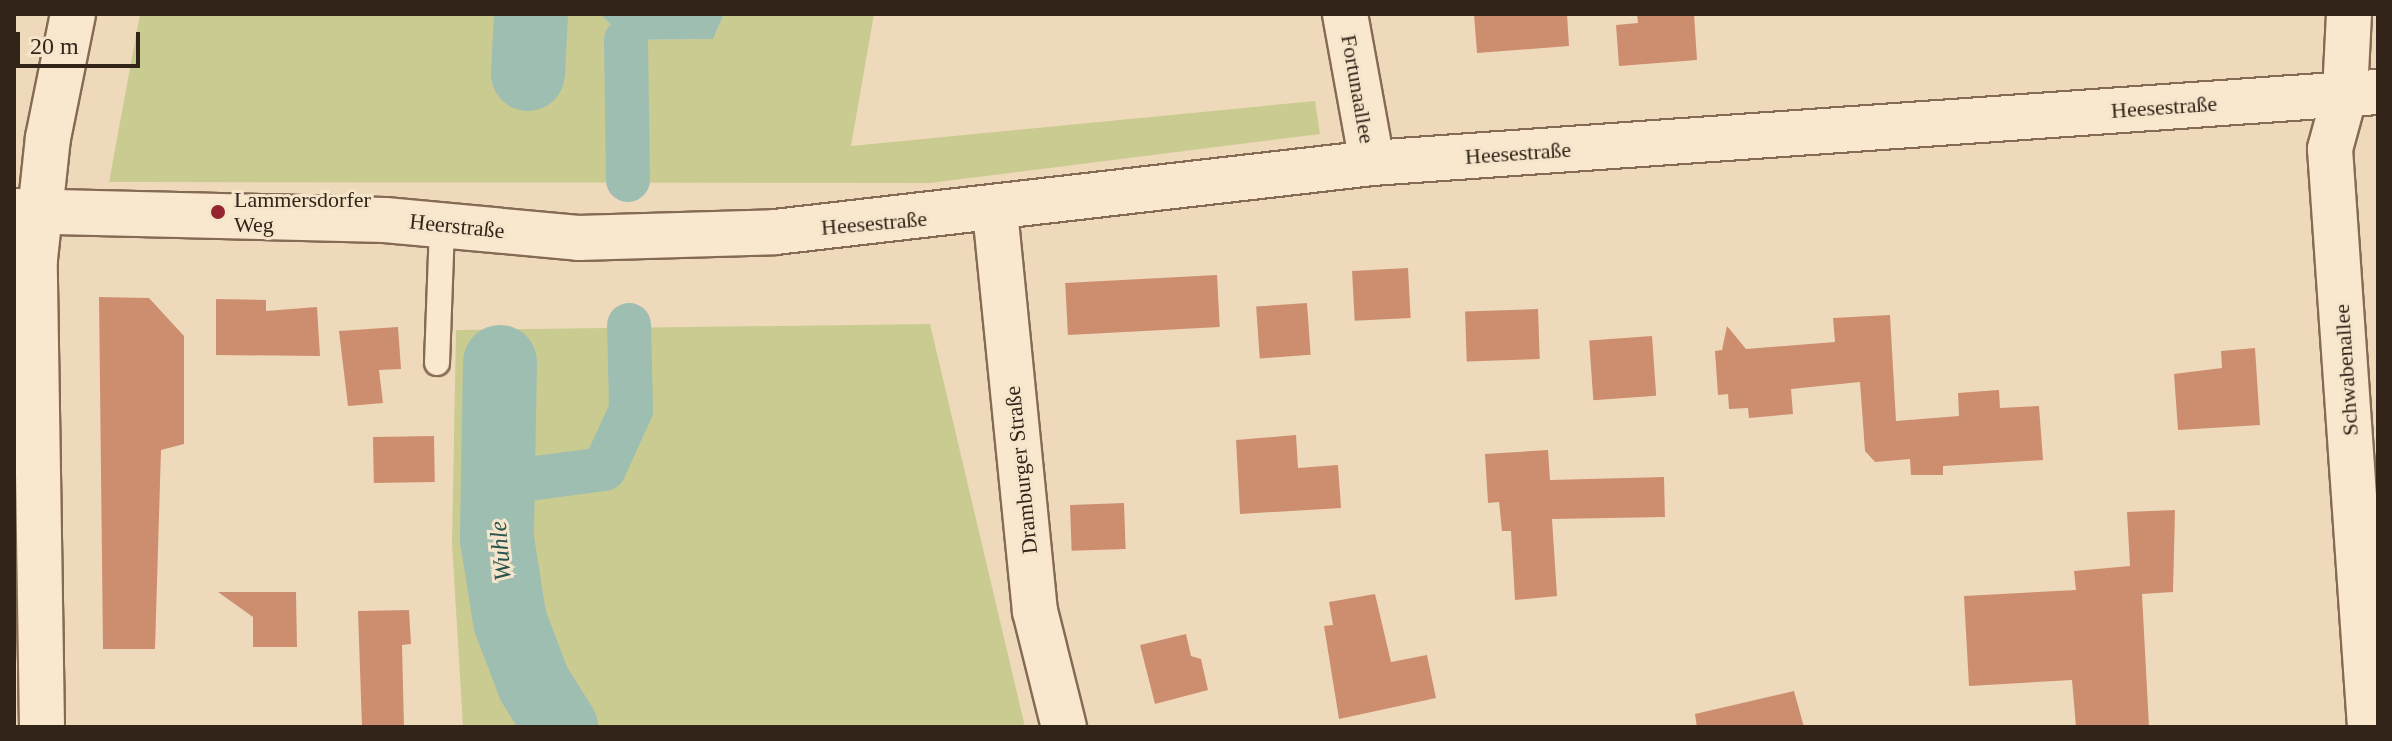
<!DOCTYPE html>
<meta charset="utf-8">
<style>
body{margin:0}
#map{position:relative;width:2392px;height:741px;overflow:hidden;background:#eedabb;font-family:Georgia,serif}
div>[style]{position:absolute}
.green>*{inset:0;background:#cacb90}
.water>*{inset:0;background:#9fbeb2}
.canal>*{height:44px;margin:-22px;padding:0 22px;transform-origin:22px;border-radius:22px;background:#9fbeb2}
.river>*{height:74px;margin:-37px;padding:0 37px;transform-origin:37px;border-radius:37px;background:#9fbeb2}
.building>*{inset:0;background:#cd8e70;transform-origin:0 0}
.roads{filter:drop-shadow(2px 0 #856a55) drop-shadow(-2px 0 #856a55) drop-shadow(0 2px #856a55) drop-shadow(0 -2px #856a55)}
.lane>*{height:24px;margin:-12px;padding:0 12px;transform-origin:12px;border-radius:12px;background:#f9e8ce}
.street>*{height:44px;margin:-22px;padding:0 22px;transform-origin:22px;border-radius:22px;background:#f9e8ce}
.secondary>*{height:44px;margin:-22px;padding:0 22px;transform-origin:22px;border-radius:22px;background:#f9e8ce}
.dots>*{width:22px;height:22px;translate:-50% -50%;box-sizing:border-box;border:4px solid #f5e5cb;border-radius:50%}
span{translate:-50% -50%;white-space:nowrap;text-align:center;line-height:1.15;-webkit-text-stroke:6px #f5e5cb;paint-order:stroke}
.street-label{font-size:22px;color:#33241a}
.poi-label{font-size:22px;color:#33241a}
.left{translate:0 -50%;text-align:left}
.water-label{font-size:24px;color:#29544d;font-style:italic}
.frame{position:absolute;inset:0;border:16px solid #33241a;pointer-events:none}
.scale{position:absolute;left:16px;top:32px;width:124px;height:36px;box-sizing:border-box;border:4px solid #33241a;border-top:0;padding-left:10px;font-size:24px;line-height:28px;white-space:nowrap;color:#33241a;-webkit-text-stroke:6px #f5e5cb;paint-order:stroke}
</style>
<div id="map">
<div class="green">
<div style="clip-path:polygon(140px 14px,600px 14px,626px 40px,713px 39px,724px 14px,874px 14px,851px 146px,1315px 101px,1320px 134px,930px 183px,109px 182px)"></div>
<div style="clip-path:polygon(930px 324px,1025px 727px,463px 727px,452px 543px,456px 330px)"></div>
</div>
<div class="water">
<div style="clip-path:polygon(600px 14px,724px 14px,713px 39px,626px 40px)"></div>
</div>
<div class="canal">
<div style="left:626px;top:40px;width:140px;rotate:89.2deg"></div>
<div style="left:499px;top:483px;width:106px;rotate:-7.6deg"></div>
<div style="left:604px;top:469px;width:65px;rotate:-65.4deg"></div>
<div style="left:631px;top:410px;width:85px;rotate:-91.3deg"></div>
</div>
<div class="river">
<div style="left:528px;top:74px;width:60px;rotate:-87.1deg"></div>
<div style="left:500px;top:362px;width:177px;rotate:91deg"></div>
<div style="left:497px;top:539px;width:83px;rotate:81deg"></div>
<div style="left:510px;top:621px;width:67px;rotate:69.1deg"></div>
<div style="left:534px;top:684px;width:51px;rotate:57.9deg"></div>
</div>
<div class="building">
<div style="clip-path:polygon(1474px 14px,1567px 14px,1569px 46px,1477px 53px)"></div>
<div style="clip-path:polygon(1637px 14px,1694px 14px,1697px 60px,1619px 66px,1616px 25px,1638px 23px)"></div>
<div style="left:1408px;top:268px;width:50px;height:56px;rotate:87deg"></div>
<div style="left:1217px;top:275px;width:52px;height:152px;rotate:87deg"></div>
<div style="clip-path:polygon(99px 297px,149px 298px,184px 336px,184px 444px,161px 450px,155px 649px,103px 649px)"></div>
<div style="clip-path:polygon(216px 299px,266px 300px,266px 311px,317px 307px,320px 356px,216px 355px)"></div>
<div style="left:1307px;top:303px;width:52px;height:51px;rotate:86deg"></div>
<div style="left:1538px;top:309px;width:50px;height:73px;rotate:88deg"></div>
<div style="clip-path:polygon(1890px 315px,1896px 421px,1959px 416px,1958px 393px,1999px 390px,2000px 408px,2039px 406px,2043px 460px,1943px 466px,1943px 475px,1911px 475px,1910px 459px,1875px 462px,1865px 451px,1860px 382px,1791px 389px,1793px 414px,1749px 418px,1748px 408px,1729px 409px,1728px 394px,1718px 395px,1715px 351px,1722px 350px,1727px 326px,1746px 349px,1835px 342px,1833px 318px)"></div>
<div style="clip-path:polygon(398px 327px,401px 369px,379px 370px,383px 403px,348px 406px,339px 331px)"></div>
<div style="left:1652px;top:336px;width:60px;height:63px;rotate:86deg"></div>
<div style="clip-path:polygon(2255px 348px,2260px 425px,2178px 430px,2174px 374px,2222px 368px,2221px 351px)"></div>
<div style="clip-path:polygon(1296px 435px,1298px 468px,1338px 465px,1341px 508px,1240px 514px,1236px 440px)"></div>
<div style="left:434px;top:436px;width:46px;height:61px;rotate:89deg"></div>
<div style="clip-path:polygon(1548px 450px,1550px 480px,1664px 477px,1665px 517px,1552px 519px,1557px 596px,1515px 600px,1511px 531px,1502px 531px,1499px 502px,1488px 503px,1485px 454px)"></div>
<div style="left:1124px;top:503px;width:46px;height:54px;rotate:88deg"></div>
<div style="clip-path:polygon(2175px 510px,2173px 592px,2142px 594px,2149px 727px,2076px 727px,2072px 680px,1969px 686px,1964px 596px,2076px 590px,2074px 571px,2130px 566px,2127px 512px)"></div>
<div style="clip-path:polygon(218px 592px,296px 592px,297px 647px,253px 647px,253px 617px)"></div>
<div style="clip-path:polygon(1375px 594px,1391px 662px,1427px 655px,1436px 698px,1339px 719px,1324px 626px,1333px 625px,1329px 602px)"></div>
<div style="clip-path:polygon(409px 610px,411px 644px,402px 645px,404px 727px,362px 727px,358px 611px)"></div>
<div style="clip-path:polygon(1186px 634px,1191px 656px,1201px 659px,1208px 690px,1155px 704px,1140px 645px)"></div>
<div style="clip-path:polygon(1794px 691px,1804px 727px,1697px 727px,1695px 714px)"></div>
</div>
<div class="roads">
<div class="lane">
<div style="left:437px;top:363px;width:139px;rotate:-87.9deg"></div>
</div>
<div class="street">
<div style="left:1345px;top:14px;width:151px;rotate:79.7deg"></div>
<div style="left:2349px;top:14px;width:80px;rotate:92.9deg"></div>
<div style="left:2345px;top:94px;width:57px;rotate:105.3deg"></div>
<div style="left:2330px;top:149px;width:579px;rotate:86.04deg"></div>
<div style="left:995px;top:211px;width:402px;rotate:84.3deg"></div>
<div style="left:1035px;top:611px;width:120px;rotate:76deg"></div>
<div style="left:42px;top:727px;width:468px;rotate:-90.9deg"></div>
<div style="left:35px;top:259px;width:122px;rotate:-83.9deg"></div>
<div style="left:48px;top:138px;width:126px;rotate:-78.6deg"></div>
</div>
<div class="secondary">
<div style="left:14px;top:211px;width:371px;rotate:1.4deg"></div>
<div style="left:385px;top:220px;width:194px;rotate:5.3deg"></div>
<div style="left:578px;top:238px;width:197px;rotate:-1.7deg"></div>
<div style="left:775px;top:232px;width:601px;rotate:-6.59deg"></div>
<div style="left:1372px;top:163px;width:1009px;rotate:-4.04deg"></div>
</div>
</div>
<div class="dots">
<div style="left:218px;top:212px;background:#942530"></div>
</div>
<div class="street-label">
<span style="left:1358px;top:89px;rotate:80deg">Fortunaallee</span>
<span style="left:2164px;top:107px;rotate:-4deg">Heesestraße</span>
<span style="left:1518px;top:153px;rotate:-4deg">Heesestraße</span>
<span style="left:874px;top:223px;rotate:-5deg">Heesestraße</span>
<span style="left:457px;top:226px;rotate:6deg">Heerstraße</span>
<span style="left:2346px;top:370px;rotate:-94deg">Schwabenallee</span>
<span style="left:1021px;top:470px;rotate:-96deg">Dramburger Straße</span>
</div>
<div class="poi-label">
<span class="left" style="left:234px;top:212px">Lammersdorfer<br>Weg</span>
</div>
<div class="water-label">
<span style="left:501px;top:551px;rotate:-95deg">Wuhle</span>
</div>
<div class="frame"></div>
<div class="scale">20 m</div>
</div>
